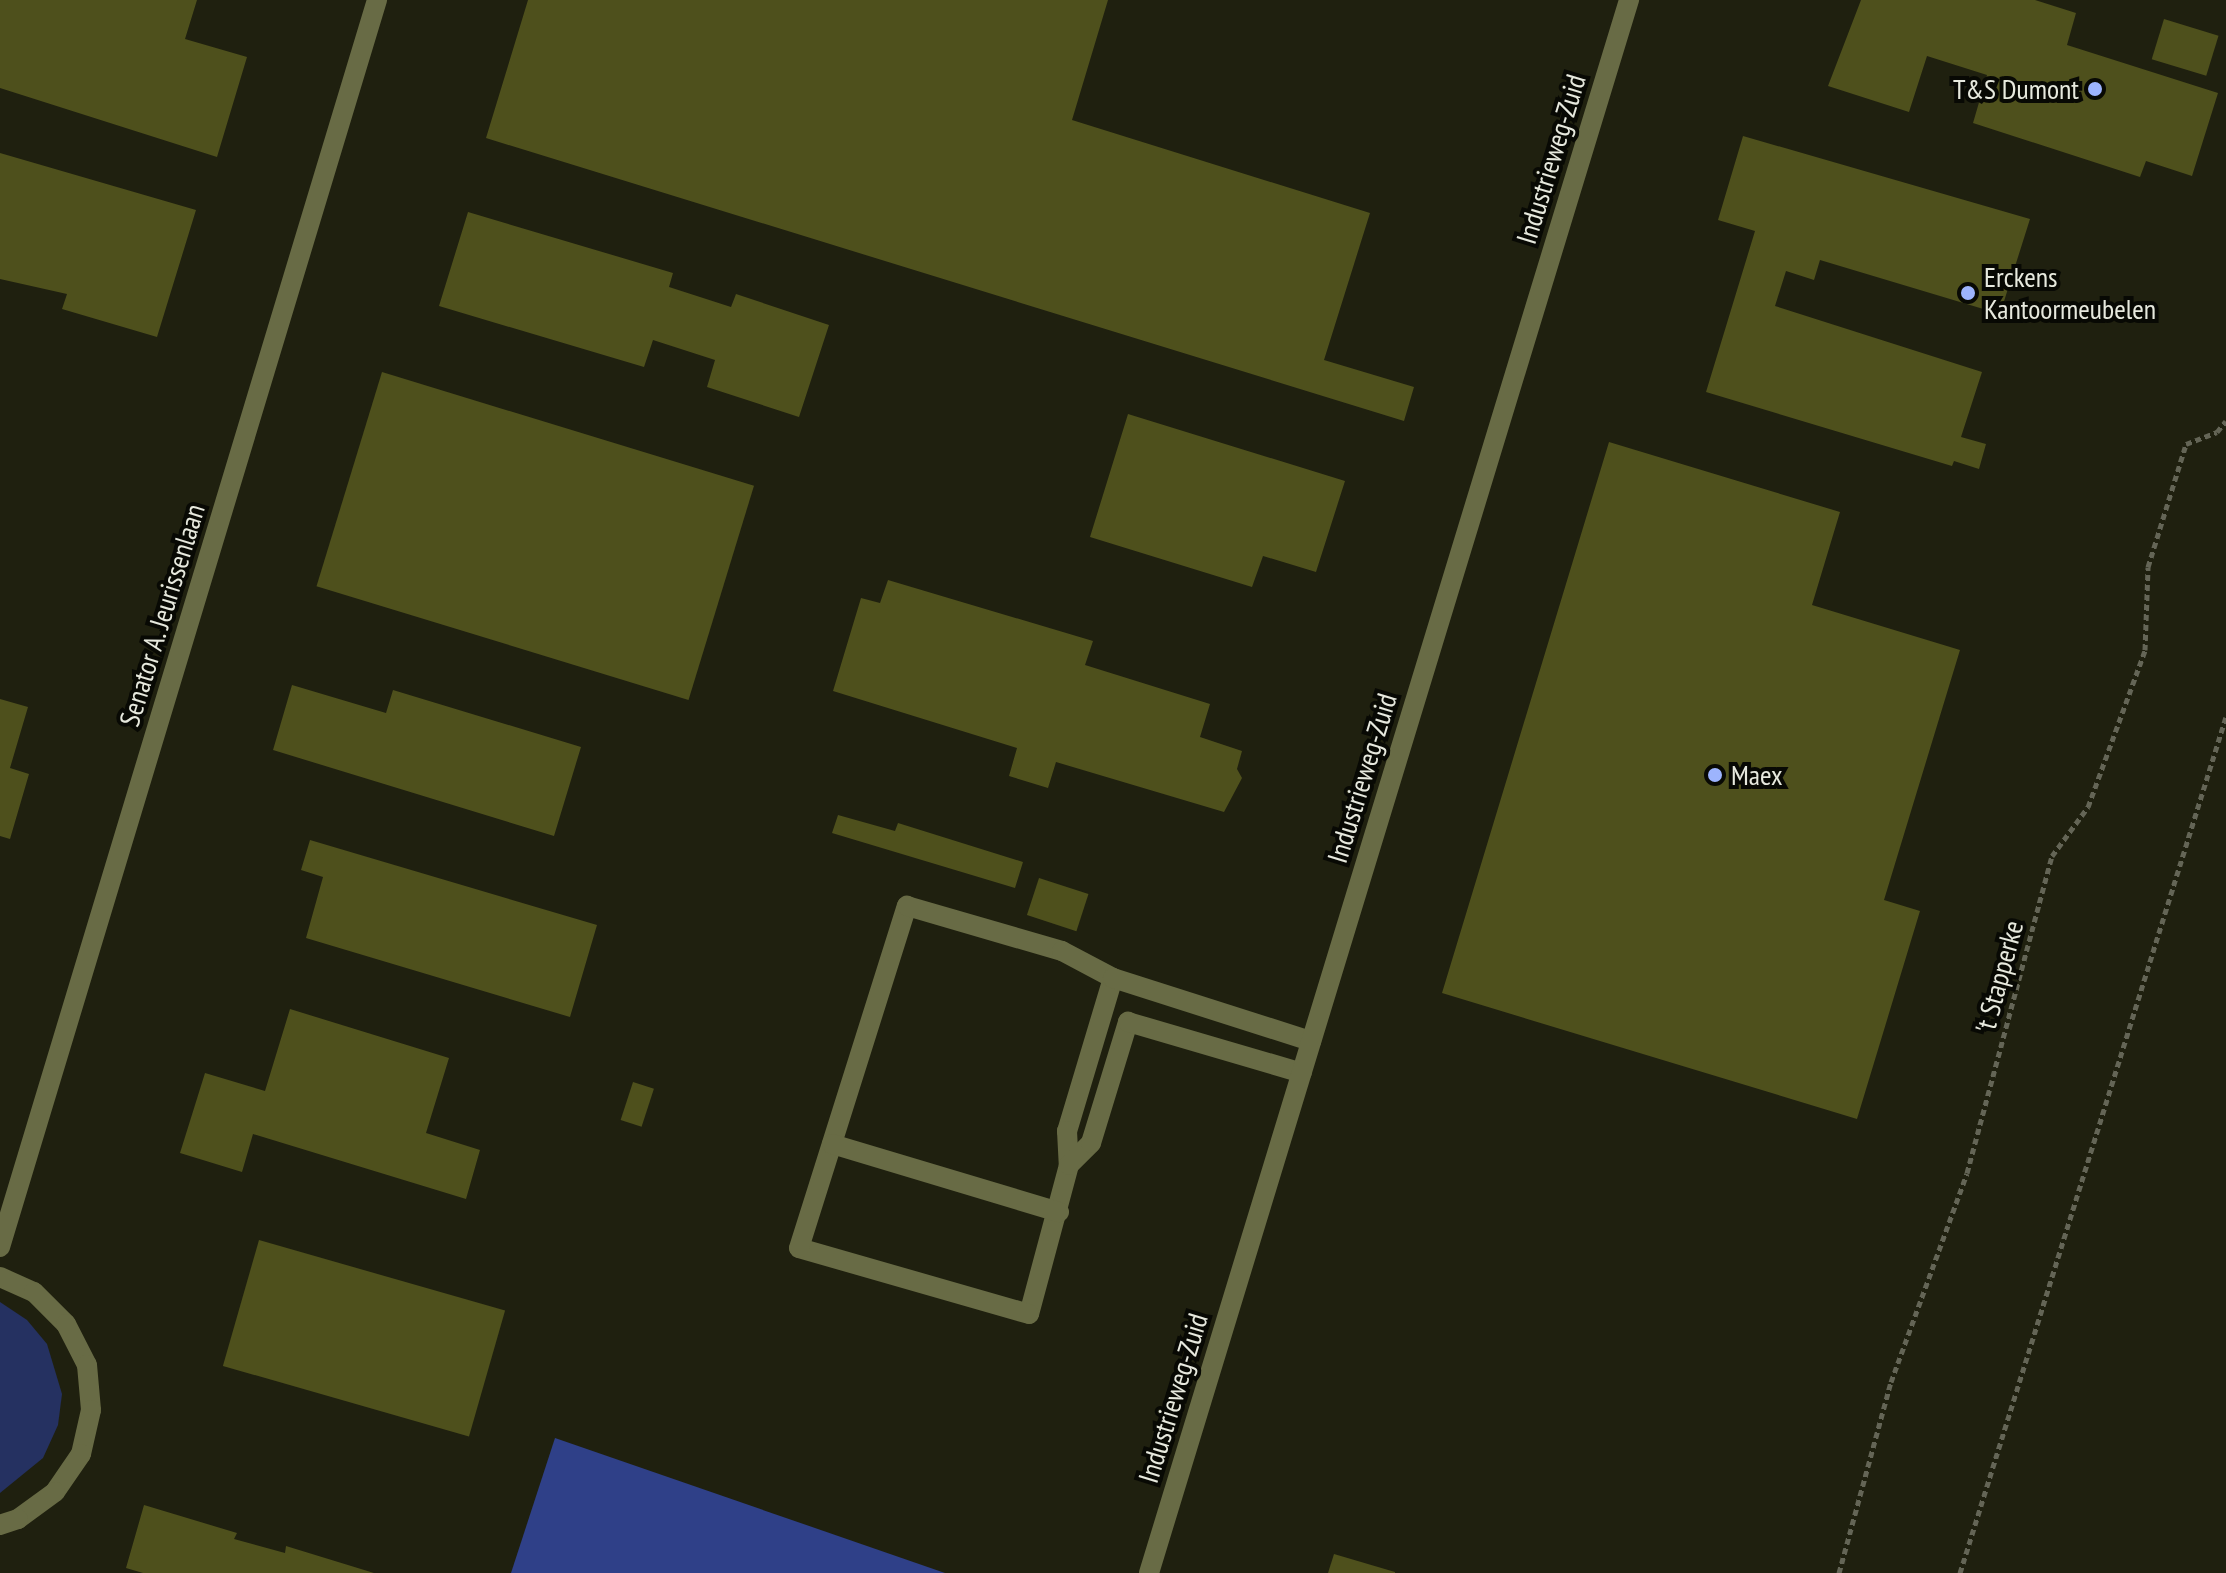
<!DOCTYPE html>
<style>
body{margin:0}
#map{position:relative;width:2226px;height:1573px;overflow:hidden;background:#1f200f;font-family:"PT Sans Narrow",sans-serif}
div>[style]{position:absolute}
.green>*{inset:0;background:#253161}
.forest>*{inset:0;background:#2f4088}
.building>*{inset:0;background:#4e501c;transform-origin:0 0}
.path>*{height:5px;margin-top:-2.5px;transform-origin:0;background:repeating-linear-gradient(90deg,#646556 0 6px,transparent 0 10px)}
.service>*{height:20px;margin:-10px;padding:0 10px;transform-origin:10px;border-radius:10px;background:#686b45}
.minor>*{height:20px;margin:-10px;padding:0 10px;transform-origin:10px;border-radius:10px;background:#686b45}
.dots>*{width:22px;height:22px;translate:-50% -50%;box-sizing:border-box;border:4px solid #080904;border-radius:50%}
span{translate:-50% -50%;white-space:nowrap;text-align:center;line-height:1.15;-webkit-text-stroke:8px #080904;paint-order:stroke}
.poi-label{font-size:28px;color:#e7e9de}
.right{translate:-100% -50%;text-align:right}
.left{translate:0 -50%;text-align:left}
.street-label{font-size:28px;color:#e7e9de}
</style>
<div id="map">
<div class="green">
<div style="clip-path:polygon(0 1302px,27px 1320px,47px 1344px,62px 1394px,58px 1425px,43px 1458px,0 1493px)"></div>
</div>
<div class="forest">
<div style="clip-path:polygon(555px 1438px,945px 1573px,511px 1573px)"></div>
</div>
<div class="building">
<div style="clip-path:polygon(0 0,197px 0,185px 39px,247px 57px,217px 157px,0 88px)"></div>
<div style="clip-path:polygon(528px 0,1108px 0,1072px 120px,1370px 213px,1324px 360px,1414px 387px,1404px 421px,486px 138px)"></div>
<div style="clip-path:polygon(1861px 0,2035px 0,2076px 13px,2067px 45px,2218px 93px,2192px 176px,2146px 161px,2140px 177px,1973px 123px,1987px 75px,1927px 56px,1909px 112px,1828px 86px)"></div>
<div style="left:2164px;top:19px;width:57px;height:42px;rotate:17deg"></div>
<div style="clip-path:polygon(1743px 136px,2030px 219px,2000px 314px,1820px 260px,1814px 280px,1786px 271px,1775px 306px,1982px 372px,1961px 437px,1986px 444px,1979px 469px,1954px 461px,1952px 466px,1706px 392px,1755px 231px,1718px 220px)"></div>
<div style="clip-path:polygon(0 153px,196px 210px,157px 337px,62px 309px,67px 294px,0 279px)"></div>
<div style="clip-path:polygon(468px 212px,673px 273px,669px 287px,731px 307px,736px 294px,829px 325px,799px 417px,707px 387px,715px 360px,653px 340px,644px 367px,439px 306px)"></div>
<div style="left:382px;top:372px;width:389px;height:224px;rotate:17deg"></div>
<div style="clip-path:polygon(1128px 414px,1345px 481px,1316px 572px,1263px 556px,1252px 587px,1090px 537px)"></div>
<div style="clip-path:polygon(1609px 442px,1840px 512px,1812px 605px,1960px 650px,1884px 900px,1920px 911px,1857px 1119px,1442px 993px)"></div>
<div style="clip-path:polygon(888px 580px,1093px 641px,1085px 665px,1210px 704px,1200px 737px,1242px 751px,1237px 769px,1242px 778px,1224px 812px,1056px 762px,1048px 788px,1009px 776px,1017px 748px,833px 691px,861px 598px,880px 603px)"></div>
<div style="clip-path:polygon(292px 685px,386px 713px,393px 690px,581px 747px,554px 836px,273px 750px)"></div>
<div style="clip-path:polygon(0 699px,28px 707px,10px 768px,29px 774px,10px 839px,0 836px)"></div>
<div style="clip-path:polygon(838px 815px,895px 831px,898px 823px,1023px 862px,1015px 888px,832px 833px)"></div>
<div style="clip-path:polygon(310px 840px,597px 925px,570px 1017px,306px 938px,323px 877px,301px 870px)"></div>
<div style="left:1039px;top:878px;width:52px;height:39px;rotate:18deg"></div>
<div style="clip-path:polygon(290px 1009px,449px 1058px,426px 1133px,480px 1150px,466px 1199px,253px 1134px,242px 1172px,180px 1153px,205px 1073px,265px 1091px)"></div>
<div style="left:633px;top:1082px;width:22px;height:40px;rotate:18deg"></div>
<div style="left:259px;top:1240px;width:256px;height:131px;rotate:16deg"></div>
<div style="clip-path:polygon(144px 1505px,237px 1533px,234px 1539px,285px 1553px,286px 1546px,374px 1573px,143px 1573px,126px 1568px)"></div>
<div style="clip-path:polygon(1334px 1554px,1395px 1572px,1395px 1573px,1328px 1573px)"></div>
</div>
<div class="path">
<div style="left:1839px;top:1573px;width:198px;rotate:-74.8deg"></div>
<div style="left:1891px;top:1382px;width:222px;rotate:-70deg"></div>
<div style="left:1967px;top:1173px;width:328px;rotate:-75deg"></div>
<div style="left:2052px;top:856px;width:61px;rotate:-53.7deg"></div>
<div style="left:2088px;top:807px;width:167px;rotate:-70deg"></div>
<div style="left:2145px;top:650px;width:83px;rotate:-87.9deg"></div>
<div style="left:2148px;top:567px;width:129px;rotate:-72.8deg"></div>
<div style="left:2186px;top:444px;width:33px;rotate:-21deg"></div>
<div style="left:2217px;top:432px;width:14px;rotate:-51deg"></div>
<div style="left:1960px;top:1573px;width:896px;rotate:-72.74deg"></div>
</div>
<div class="service">
<div style="left:1113px;top:978px;width:160px;rotate:106.7deg"></div>
<div style="left:1067px;top:1131px;width:34px;rotate:87deg"></div>
<div style="left:1069px;top:1165px;width:154px;rotate:105deg"></div>
<div style="left:1029px;top:1314px;width:239px;rotate:-164deg"></div>
<div style="left:799px;top:1248px;width:359px;rotate:-72.5deg"></div>
<div style="left:907px;top:906px;width:161px;rotate:16.2deg"></div>
<div style="left:1062px;top:951px;width:58px;rotate:27.9deg"></div>
<div style="left:1113px;top:978px;width:208px;rotate:17.7deg"></div>
<div style="left:832px;top:1144px;width:237px;rotate:16.7deg"></div>
<div style="left:1069px;top:1165px;width:31px;rotate:-45deg"></div>
<div style="left:1091px;top:1143px;width:127px;rotate:-73deg"></div>
<div style="left:1128px;top:1022px;width:181px;rotate:16.3deg"></div>
</div>
<div class="minor">
<div style="left:0;top:1247px;width:1303px;rotate:-73.18deg"></div>
<div style="left:0;top:1277px;width:37px;rotate:24deg"></div>
<div style="left:34px;top:1292px;width:45px;rotate:45deg"></div>
<div style="left:66px;top:1324px;width:46px;rotate:62.9deg"></div>
<div style="left:87px;top:1365px;width:45px;rotate:84.9deg"></div>
<div style="left:91px;top:1410px;width:45px;rotate:102.8deg"></div>
<div style="left:81px;top:1454px;width:46px;rotate:124.4deg"></div>
<div style="left:55px;top:1492px;width:46px;rotate:143.9deg"></div>
<div style="left:18px;top:1519px;width:19px;rotate:162deg"></div>
<div style="left:1149px;top:1573px;width:1645px;rotate:-73.03deg"></div>
</div>
<div class="dots">
<div style="left:2095px;top:89px;background:#9db4fd"></div>
<div style="left:1968px;top:293px;background:#9db4fd"></div>
<div style="left:1715px;top:775px;background:#9db4fd"></div>
</div>
<div class="poi-label">
<span class="right" style="left:2079px;top:89px">T&amp;S Dumont</span>
<span class="left" style="left:1984px;top:293px">Erckens<br>Kantoormeubelen</span>
<span class="left" style="left:1731px;top:775px">Maex</span>
</div>
<div class="street-label">
<span style="left:1551px;top:159px;rotate:-73deg">Industrieweg-Zuid</span>
<span style="left:162px;top:615px;rotate:-73deg">Senator A. Jeurissenlaan</span>
<span style="left:1362px;top:778px;rotate:-73deg">Industrieweg-Zuid</span>
<span style="left:1999px;top:977px;rotate:-75deg">'t Stapperke</span>
<span style="left:1173px;top:1398px;rotate:-73deg">Industrieweg-Zuid</span>
</div>
</div>
